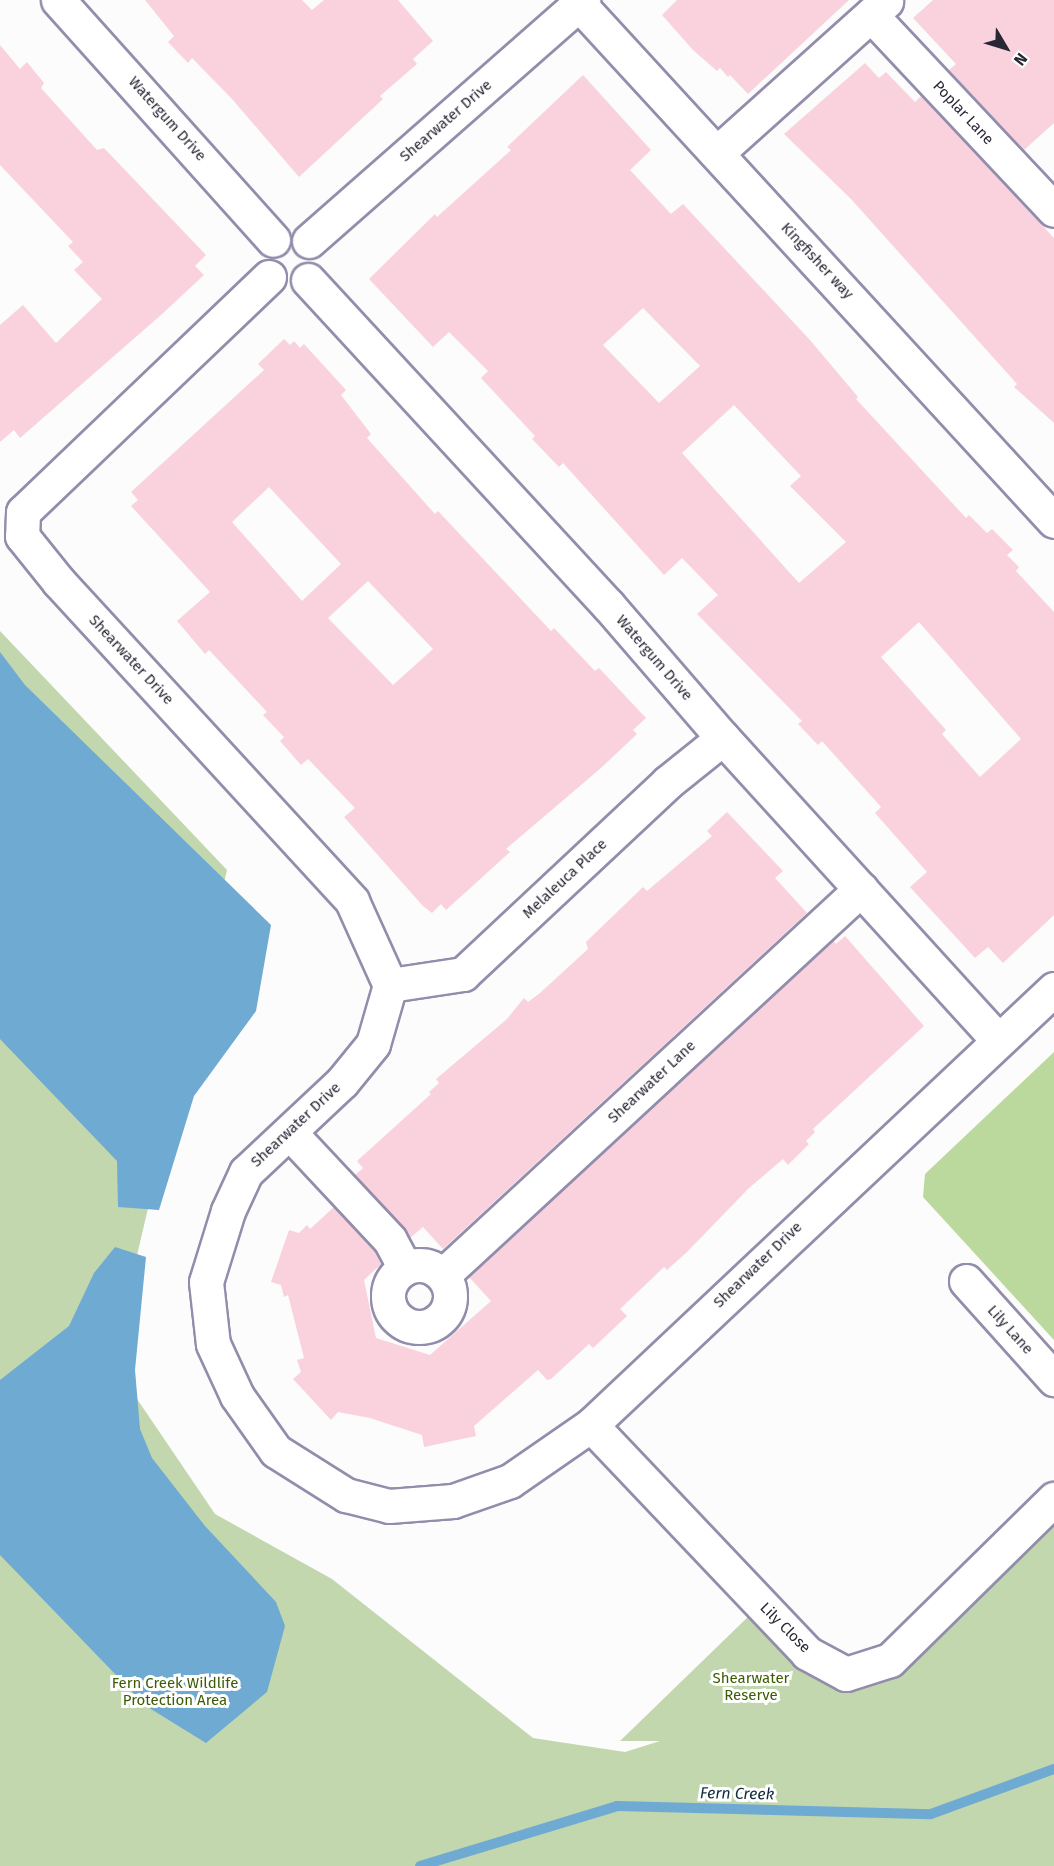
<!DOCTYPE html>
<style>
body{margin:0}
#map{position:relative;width:1054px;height:1866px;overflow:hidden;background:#fbfcfb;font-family:"Fira Sans",sans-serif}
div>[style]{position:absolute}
.green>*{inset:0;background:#c2d7ae}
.forest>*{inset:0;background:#bbd89d}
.water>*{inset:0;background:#6eaad1}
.stream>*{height:10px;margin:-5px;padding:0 5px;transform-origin:5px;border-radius:5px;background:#6eaad1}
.building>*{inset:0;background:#f9d2de}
.roads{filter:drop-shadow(2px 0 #938dac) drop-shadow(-2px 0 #938dac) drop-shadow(0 2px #938dac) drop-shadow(0 -2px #938dac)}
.street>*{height:33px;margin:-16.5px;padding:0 16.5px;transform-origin:16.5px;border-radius:16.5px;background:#fff}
.street>.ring{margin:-16.5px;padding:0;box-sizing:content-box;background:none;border:33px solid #fff;border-radius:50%}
span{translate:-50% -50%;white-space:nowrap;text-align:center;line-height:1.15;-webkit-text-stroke:6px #fff;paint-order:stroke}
.street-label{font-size:15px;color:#2a2734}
.park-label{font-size:15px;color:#3c5c02}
.water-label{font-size:16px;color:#112d3e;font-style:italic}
.north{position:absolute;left:976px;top:18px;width:60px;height:60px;-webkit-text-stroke:4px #fff;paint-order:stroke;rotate:128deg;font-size:16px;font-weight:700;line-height:24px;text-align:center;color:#2a2734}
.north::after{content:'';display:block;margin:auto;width:21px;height:27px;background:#2a2734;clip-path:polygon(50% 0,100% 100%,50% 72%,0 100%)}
</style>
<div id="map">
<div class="green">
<div style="clip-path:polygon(0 631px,227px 870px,124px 1311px,0 1411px)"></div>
<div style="clip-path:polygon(114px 1365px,215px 1514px,332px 1579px,533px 1738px,625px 1752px,660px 1741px,620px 1741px,751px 1614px,833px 1683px,1054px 1518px,1054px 1866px,0 1866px,0 1450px)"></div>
</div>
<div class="forest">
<div style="clip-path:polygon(1054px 1052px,1054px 1340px,923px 1197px,925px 1174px)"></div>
</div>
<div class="water">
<div style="clip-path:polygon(0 652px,25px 685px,271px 925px,256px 1011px,194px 1096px,159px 1210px,118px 1207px,117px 1161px,0 1039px)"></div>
<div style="clip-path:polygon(115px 1247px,146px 1257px,135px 1370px,140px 1429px,152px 1458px,205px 1526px,276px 1602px,285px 1626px,267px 1692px,206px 1743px,146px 1706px,0 1555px,0 1380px,69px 1326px,94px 1273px)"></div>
</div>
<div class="stream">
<div style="left:420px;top:1866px;width:206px;rotate:-16.9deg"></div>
<div style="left:617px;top:1806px;width:314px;rotate:1.5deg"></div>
<div style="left:931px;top:1814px;width:131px;rotate:-20.1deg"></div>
</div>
<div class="building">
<div style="clip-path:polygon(145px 0,302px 0,312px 10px,324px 0,398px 0,433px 41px,413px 59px,417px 64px,380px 96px,383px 99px,299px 177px,232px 99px,192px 58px,188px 63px,168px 42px,174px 36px)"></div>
<div style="clip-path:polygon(677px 0,849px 0,748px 94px,730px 75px,728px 77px,720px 68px,717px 71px,693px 50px,662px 15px)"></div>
<div style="clip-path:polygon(933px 0,1054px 0,1054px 123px,1024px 150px,949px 70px,956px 64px,913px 18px)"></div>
<div style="clip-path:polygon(0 45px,20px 69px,27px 62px,44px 83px,41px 88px,97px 150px,104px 148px,206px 255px,195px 266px,204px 275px,161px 315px,20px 438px,14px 430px,0 442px,0 325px,23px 305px,56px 343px,102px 299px,74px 270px,83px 262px,68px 246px,73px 242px,0 165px)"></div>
<div style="clip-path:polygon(865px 63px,879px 78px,886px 72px,915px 102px,921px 96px,1054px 238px,1054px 423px,1014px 387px,1017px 384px,851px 199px,784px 134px)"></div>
<div style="clip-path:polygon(evenodd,583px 75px,651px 150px,630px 170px,671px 214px,683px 204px,810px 340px,858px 397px,856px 399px,966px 518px,969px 515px,987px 533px,992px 529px,1013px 550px,1007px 555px,1019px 567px,1016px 571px,1054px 612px,1054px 915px,1003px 963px,988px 947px,975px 958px,910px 887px,927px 872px,875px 813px,881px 807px,822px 741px,818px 745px,798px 724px,802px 721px,697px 614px,718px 595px,682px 558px,664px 575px,563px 463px,559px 467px,532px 439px,535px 436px,481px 378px,488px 371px,449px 332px,433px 347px,369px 279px,435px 214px,437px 217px,511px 150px,507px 147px,583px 75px,643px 308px,700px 366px,659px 403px,603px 345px,643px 308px,583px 75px,734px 405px,801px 476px,790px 486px,846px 542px,799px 583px,682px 453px,734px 405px,583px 75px,919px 622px,1021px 739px,980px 777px,942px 734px,946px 730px,881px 657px,919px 622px)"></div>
<div style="clip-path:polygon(evenodd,284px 339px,290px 345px,294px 341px,300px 348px,304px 344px,346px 390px,341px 395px,371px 434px,367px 438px,435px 514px,438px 511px,551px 631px,554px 628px,595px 671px,599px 668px,646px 718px,633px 730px,637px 734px,601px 768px,506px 849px,510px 852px,446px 910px,441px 904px,432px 913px,423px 906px,344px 817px,355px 808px,308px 759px,301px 765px,280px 741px,284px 737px,263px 715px,267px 712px,209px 650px,205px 654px,177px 621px,210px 592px,131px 506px,138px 500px,131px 492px,264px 370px,258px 364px,284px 339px,269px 487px,341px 564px,302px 601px,232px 522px,269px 487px,284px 339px,368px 581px,433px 649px,393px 685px,328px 618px,368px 581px)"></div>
<div style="clip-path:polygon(727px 812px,783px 871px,775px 878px,807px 913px,443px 1249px,423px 1227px,410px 1238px,355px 1175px,363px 1168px,357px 1161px,431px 1094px,429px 1092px,439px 1083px,436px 1079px,507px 1019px,524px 998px,528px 1002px,540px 993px,588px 949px,586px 942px,643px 887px,647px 891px,712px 836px,707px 831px)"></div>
<div style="clip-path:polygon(845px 936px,924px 1026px,813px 1129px,815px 1132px,806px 1141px,809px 1144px,788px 1165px,783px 1159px,748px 1189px,687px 1252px,667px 1270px,664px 1267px,620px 1309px,627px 1316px,593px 1348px,589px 1344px,551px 1379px,547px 1380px,538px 1370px,474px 1426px,476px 1436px,424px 1447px,422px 1435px,370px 1418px,338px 1412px,331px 1420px,293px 1379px,301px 1372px,297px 1360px,304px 1358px,288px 1295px,284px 1297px,281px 1285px,271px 1282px,289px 1230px,299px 1233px,307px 1225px,310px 1229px,334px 1207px,375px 1251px,381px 1264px,364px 1280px,376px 1338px,430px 1355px,491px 1301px,469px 1277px,833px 940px,836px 944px)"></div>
</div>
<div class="roads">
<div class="street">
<div style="left:58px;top:0;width:322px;rotate:48.1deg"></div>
<div style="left:579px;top:4px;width:702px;rotate:47.42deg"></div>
<div style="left:871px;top:15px;width:267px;rotate:46.8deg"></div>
<div style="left:718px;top:152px;width:226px;rotate:-41.9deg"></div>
<div style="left:309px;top:241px;width:365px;rotate:-41.3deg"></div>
<div style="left:269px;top:277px;width:340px;rotate:136.3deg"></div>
<div style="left:23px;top:512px;width:24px;rotate:92deg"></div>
<div style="left:22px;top:536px;width:59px;rotate:51.2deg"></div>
<div style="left:59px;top:582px;width:433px;rotate:47.4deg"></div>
<div style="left:352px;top:901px;width:92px;rotate:65.7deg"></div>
<div style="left:390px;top:985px;width:61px;rotate:106.1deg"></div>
<div style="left:373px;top:1044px;width:49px;rotate:129.2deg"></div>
<div style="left:342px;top:1082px;width:132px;rotate:136.8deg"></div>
<div style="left:246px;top:1172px;width:43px;rotate:114.8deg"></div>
<div style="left:228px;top:1211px;width:74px;rotate:107.2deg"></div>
<div style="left:206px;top:1282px;width:62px;rotate:83.6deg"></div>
<div style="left:213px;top:1344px;width:57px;rotate:65.2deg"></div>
<div style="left:237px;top:1396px;width:67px;rotate:54.7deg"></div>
<div style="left:276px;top:1451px;width:83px;rotate:32.2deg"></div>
<div style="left:346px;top:1495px;width:44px;rotate:14.3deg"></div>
<div style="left:389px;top:1506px;width:64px;rotate:-4.5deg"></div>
<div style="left:453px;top:1501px;width:60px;rotate:-19.3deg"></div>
<div style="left:510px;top:1481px;width:98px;rotate:-34.7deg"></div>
<div style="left:591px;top:1425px;width:636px;rotate:-43.28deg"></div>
<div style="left:308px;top:280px;width:442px;rotate:47.3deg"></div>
<div style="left:608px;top:605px;width:176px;rotate:49.2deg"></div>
<div style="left:723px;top:738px;width:408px;rotate:47.7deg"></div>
<div style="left:390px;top:985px;width:74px;rotate:-8.6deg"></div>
<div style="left:463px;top:974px;width:281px;rotate:-43.1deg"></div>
<div style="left:668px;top:782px;width:70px;rotate:-38.7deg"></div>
<div style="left:290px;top:1133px;width:146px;rotate:46.9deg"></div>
<div style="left:390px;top:1240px;width:32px;rotate:62deg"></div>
<div class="ring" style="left:388px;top:1265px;width:29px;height:29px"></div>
<div style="left:443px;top:1275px;width:569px;rotate:-42.72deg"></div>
<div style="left:966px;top:1281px;width:132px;rotate:48.1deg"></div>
<div style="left:591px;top:1425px;width:314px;rotate:46.5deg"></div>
<div style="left:807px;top:1653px;width:44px;rotate:28.3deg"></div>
<div style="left:846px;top:1674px;width:46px;rotate:-17.7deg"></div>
<div style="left:890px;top:1660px;width:230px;rotate:-44.5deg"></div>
</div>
</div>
<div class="street-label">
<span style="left:963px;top:113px;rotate:47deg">Poplar Lane</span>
<span style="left:167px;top:119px;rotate:48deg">Watergum Drive</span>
<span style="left:446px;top:121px;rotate:-41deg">Shearwater Drive</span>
<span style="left:817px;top:261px;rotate:47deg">Kingfisher way</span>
<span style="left:654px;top:658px;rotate:49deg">Watergum Drive</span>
<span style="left:131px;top:660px;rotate:47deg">Shearwater Drive</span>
<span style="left:565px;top:879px;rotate:-43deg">Melaleuca Place</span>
<span style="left:652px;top:1082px;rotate:-43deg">Shearwater Lane</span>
<span style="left:296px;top:1125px;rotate:-43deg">Shearwater Drive</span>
<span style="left:758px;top:1265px;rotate:-44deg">Shearwater Drive</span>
<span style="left:1010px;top:1330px;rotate:48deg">Lily Lane</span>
<span style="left:785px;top:1628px;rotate:45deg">Lily Close</span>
</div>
<div class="park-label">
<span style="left:751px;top:1687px">Shearwater<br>Reserve</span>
<span style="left:175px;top:1692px">Fern Creek Wildlife<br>Protection Area</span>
</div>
<div class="water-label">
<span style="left:737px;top:1794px;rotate:1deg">Fern Creek</span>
</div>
<div class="north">N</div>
</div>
